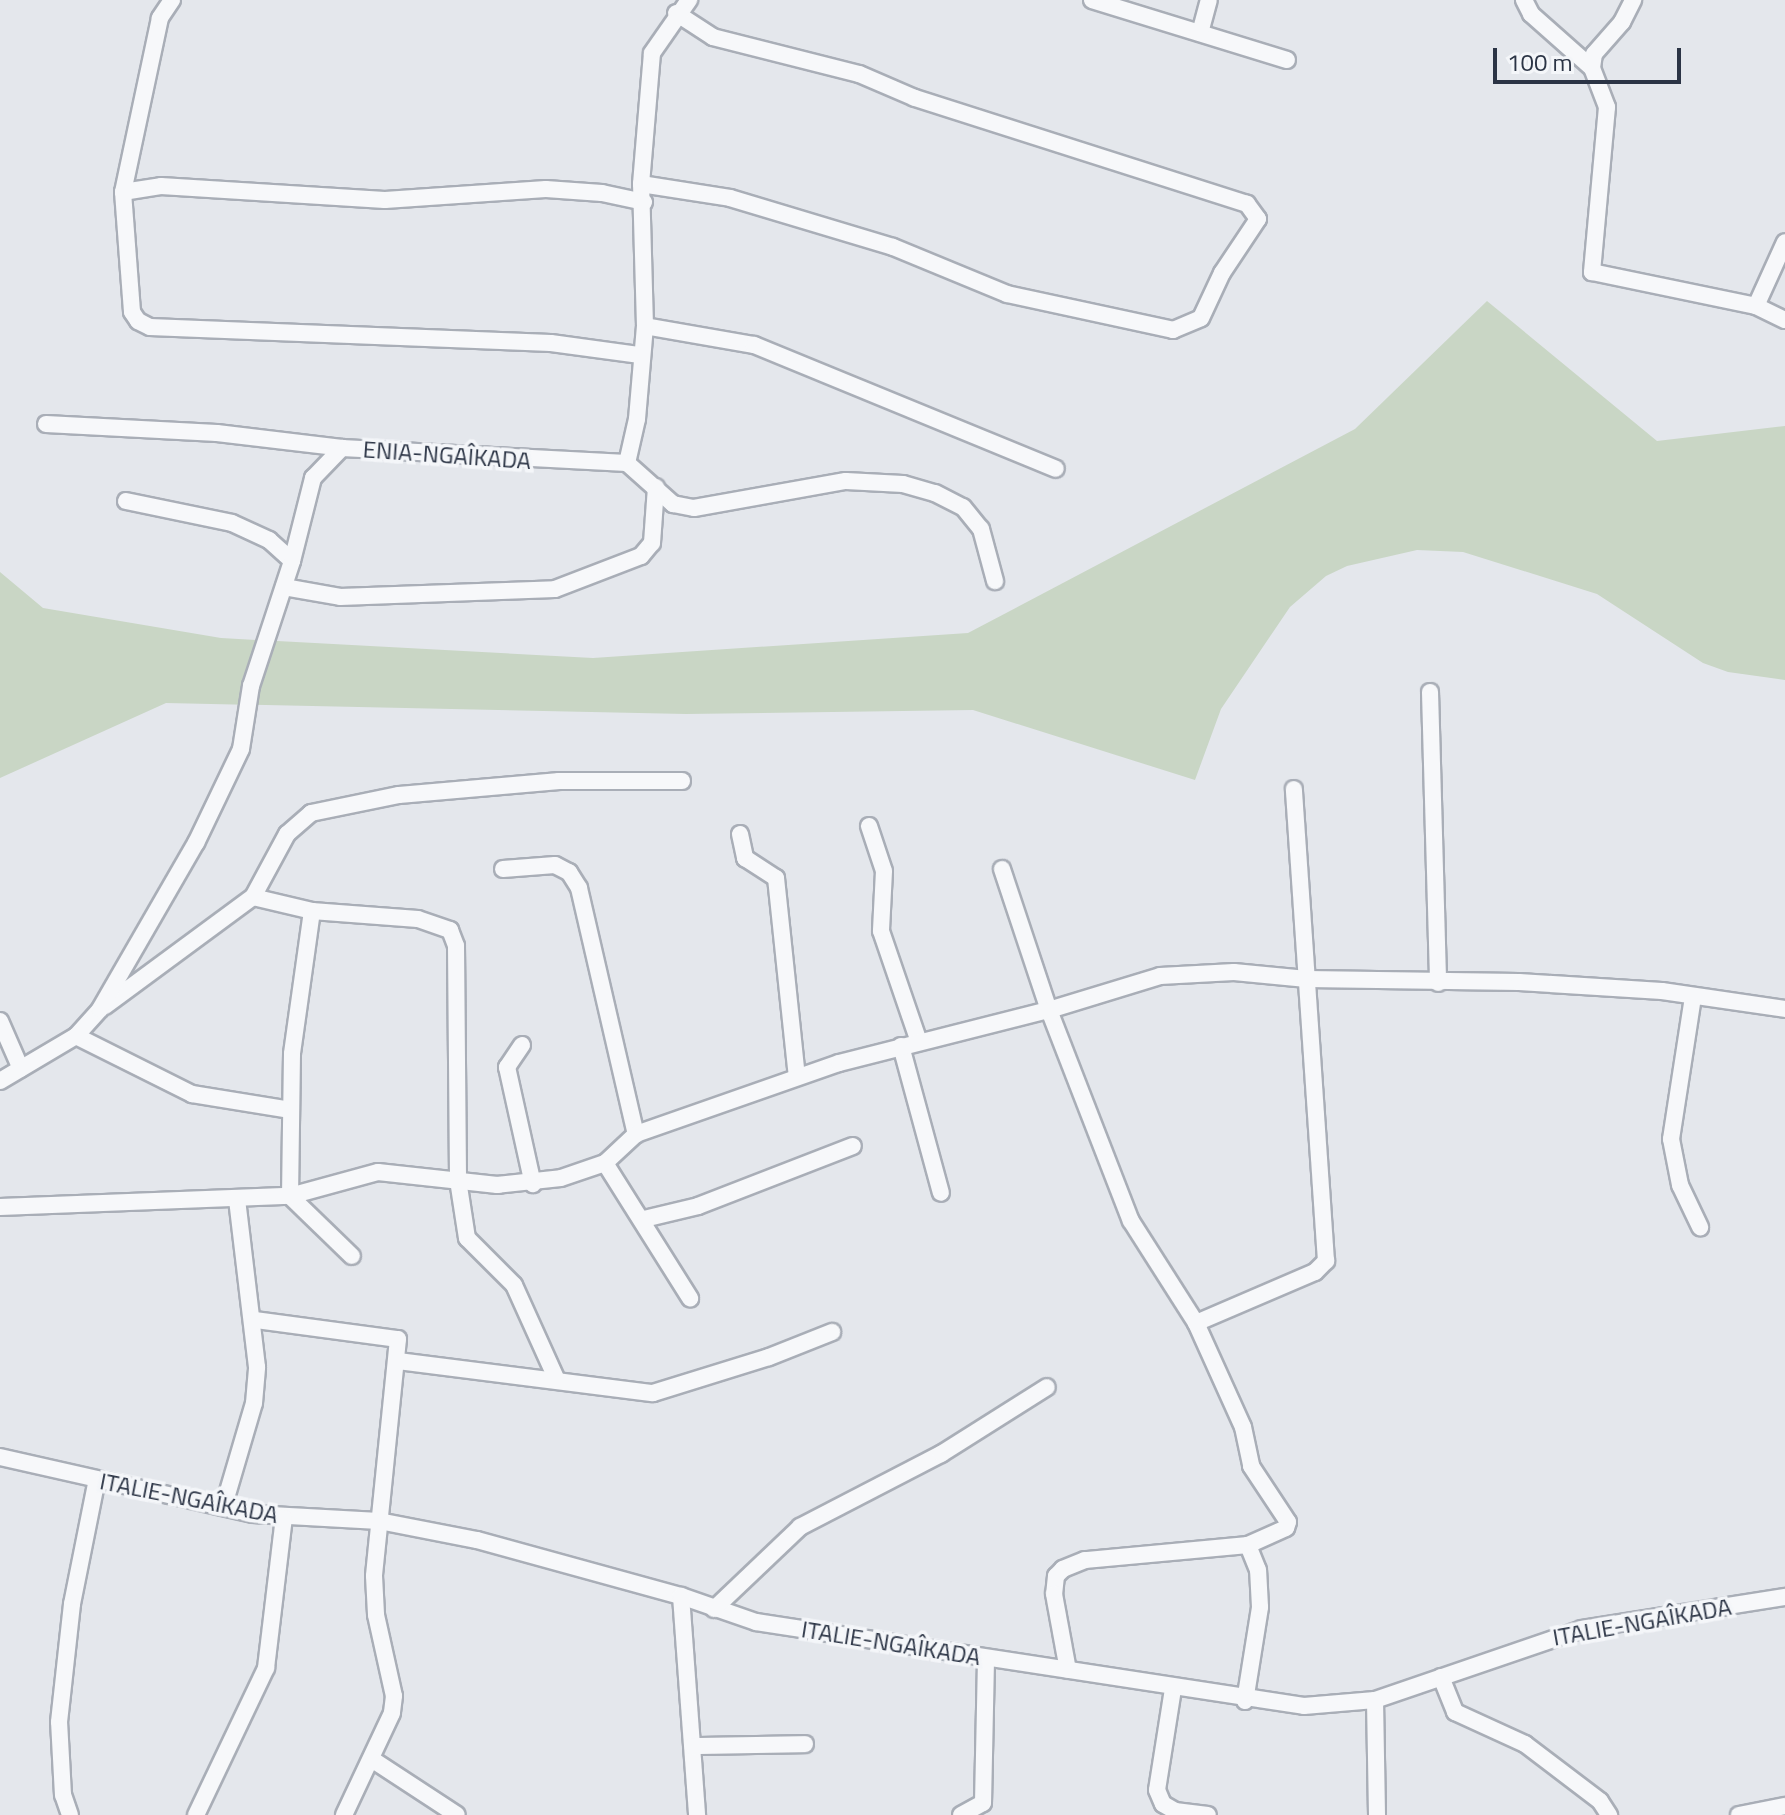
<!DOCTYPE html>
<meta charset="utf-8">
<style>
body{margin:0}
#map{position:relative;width:1785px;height:1815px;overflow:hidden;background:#e4e7ec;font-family:"Titillium Web",sans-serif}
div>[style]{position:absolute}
.green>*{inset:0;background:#c9d6c5}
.roads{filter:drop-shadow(2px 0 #a9aeb7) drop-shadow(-2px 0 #a9aeb7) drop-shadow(0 2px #a9aeb7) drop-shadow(0 -2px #a9aeb7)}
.minor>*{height:16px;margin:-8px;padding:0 8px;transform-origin:8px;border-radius:8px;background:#f7f8fa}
span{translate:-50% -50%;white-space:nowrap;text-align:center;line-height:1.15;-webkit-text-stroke:7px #f4f6f9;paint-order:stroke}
.street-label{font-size:24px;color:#2b3445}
.scale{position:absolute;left:1493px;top:48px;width:188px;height:36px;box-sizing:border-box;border:4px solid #2b3445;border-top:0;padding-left:10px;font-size:24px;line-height:28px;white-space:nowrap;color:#2b3445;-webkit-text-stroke:6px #f4f6f9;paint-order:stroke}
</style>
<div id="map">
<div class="green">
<div style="clip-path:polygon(1487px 301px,1657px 441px,1785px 426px,1785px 680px,1728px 672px,1703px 663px,1597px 594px,1463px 552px,1417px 550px,1347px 566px,1326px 576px,1290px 607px,1221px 709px,1195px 780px,973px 710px,686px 714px,166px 703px,0 778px,0 572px,43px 608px,221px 638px,593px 658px,968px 633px,1355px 429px)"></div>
</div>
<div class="roads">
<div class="minor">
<div style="left:172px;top:0;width:22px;rotate:124deg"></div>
<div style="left:160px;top:18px;width:178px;rotate:102deg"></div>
<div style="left:123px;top:192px;width:120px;rotate:85.7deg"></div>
<div style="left:132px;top:312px;width:11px;rotate:56deg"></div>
<div style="left:138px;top:321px;width:13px;rotate:27deg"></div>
<div style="left:150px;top:327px;width:401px;rotate:2.3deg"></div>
<div style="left:551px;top:343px;width:90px;rotate:7.7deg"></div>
<div style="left:1092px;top:0;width:204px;rotate:17.1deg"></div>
<div style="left:1524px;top:0;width:16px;rotate:63deg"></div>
<div style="left:1531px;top:14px;width:81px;rotate:41.5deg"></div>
<div style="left:1592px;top:68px;width:42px;rotate:69deg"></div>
<div style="left:1607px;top:107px;width:166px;rotate:95.2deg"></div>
<div style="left:1592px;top:272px;width:167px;rotate:11.7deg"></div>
<div style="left:1756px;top:306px;width:32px;rotate:26deg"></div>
<div style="left:1200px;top:33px;width:34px;rotate:-75deg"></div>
<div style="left:1592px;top:68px;width:14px;rotate:-82deg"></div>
<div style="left:1594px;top:54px;width:43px;rotate:-48.8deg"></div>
<div style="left:1622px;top:22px;width:25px;rotate:-63deg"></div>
<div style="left:641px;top:184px;width:90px;rotate:8.9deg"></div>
<div style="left:730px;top:198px;width:170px;rotate:16.7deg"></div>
<div style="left:893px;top:247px;width:123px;rotate:22.4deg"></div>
<div style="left:1007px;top:294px;width:170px;rotate:12.2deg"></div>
<div style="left:1173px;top:330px;width:30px;rotate:-23deg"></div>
<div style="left:1201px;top:318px;width:50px;rotate:-65deg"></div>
<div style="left:1222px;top:273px;width:65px;rotate:-56.3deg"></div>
<div style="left:1258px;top:219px;width:19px;rotate:-126deg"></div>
<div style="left:1247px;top:204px;width:349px;rotate:-162.3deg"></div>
<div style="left:915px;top:98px;width:61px;rotate:-156.8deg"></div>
<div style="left:859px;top:74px;width:151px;rotate:-165.8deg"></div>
<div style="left:713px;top:37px;width:44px;rotate:-147deg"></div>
<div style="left:123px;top:192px;width:38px;rotate:-9deg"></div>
<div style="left:161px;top:186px;width:224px;rotate:3.6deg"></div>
<div style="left:385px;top:200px;width:161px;rotate:-3.9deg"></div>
<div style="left:546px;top:189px;width:56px;rotate:4.1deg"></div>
<div style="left:602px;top:193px;width:43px;rotate:12.1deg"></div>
<div style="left:1756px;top:306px;width:70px;rotate:-65.6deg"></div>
<div style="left:645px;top:326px;width:111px;rotate:9.9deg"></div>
<div style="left:754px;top:345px;width:326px;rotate:22.3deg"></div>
<div style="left:46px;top:424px;width:171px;rotate:3deg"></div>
<div style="left:217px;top:433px;width:126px;rotate:6.8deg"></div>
<div style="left:627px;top:463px;width:62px;rotate:41.7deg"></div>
<div style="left:673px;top:504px;width:21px;rotate:11deg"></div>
<div style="left:694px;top:508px;width:154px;rotate:-10.1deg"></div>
<div style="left:846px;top:481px;width:57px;rotate:3deg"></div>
<div style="left:903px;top:484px;width:33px;rotate:16deg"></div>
<div style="left:935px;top:493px;width:31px;rotate:27deg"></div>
<div style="left:963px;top:507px;width:28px;rotate:51deg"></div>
<div style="left:981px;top:529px;width:54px;rotate:74.9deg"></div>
<div style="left:126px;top:501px;width:108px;rotate:11.7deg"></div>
<div style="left:232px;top:523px;width:41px;rotate:24.7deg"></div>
<div style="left:269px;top:540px;width:31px;rotate:42deg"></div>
<div style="left:284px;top:587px;width:57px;rotate:10.1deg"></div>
<div style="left:340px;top:597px;width:215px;rotate:-2.1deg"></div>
<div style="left:555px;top:589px;width:92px;rotate:-21deg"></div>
<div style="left:641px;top:556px;width:17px;rotate:-50deg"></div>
<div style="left:652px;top:543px;width:56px;rotate:-85.9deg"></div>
<div style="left:1430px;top:692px;width:291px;rotate:88.4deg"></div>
<div style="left:869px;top:826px;width:47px;rotate:71.6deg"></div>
<div style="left:884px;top:871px;width:60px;rotate:92.9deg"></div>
<div style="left:881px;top:931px;width:117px;rotate:71.1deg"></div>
<div style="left:740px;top:834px;width:25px;rotate:78deg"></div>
<div style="left:745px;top:858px;width:37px;rotate:33deg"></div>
<div style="left:776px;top:878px;width:200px;rotate:84deg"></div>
<div style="left:503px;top:869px;width:52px;rotate:-4.4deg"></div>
<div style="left:555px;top:865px;width:16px;rotate:27deg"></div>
<div style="left:569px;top:872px;width:19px;rotate:58deg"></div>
<div style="left:579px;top:888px;width:253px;rotate:77deg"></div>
<div style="left:1002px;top:869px;width:149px;rotate:71.6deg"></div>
<div style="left:1049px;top:1010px;width:226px;rotate:68.8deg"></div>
<div style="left:1131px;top:1221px;width:121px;rotate:57.5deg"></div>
<div style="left:1196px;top:1323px;width:114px;rotate:65.7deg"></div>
<div style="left:1243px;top:1427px;width:40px;rotate:78deg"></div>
<div style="left:1251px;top:1466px;width:67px;rotate:56.5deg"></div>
<div style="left:1288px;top:1522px;width:6px;rotate:108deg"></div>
<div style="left:1286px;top:1528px;width:42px;rotate:155.9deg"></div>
<div style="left:1248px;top:1545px;width:164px;rotate:174.7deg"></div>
<div style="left:1085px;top:1560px;width:24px;rotate:158deg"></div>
<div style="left:1063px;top:1569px;width:10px;rotate:135deg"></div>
<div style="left:1056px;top:1576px;width:18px;rotate:96deg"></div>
<div style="left:1054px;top:1594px;width:77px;rotate:79.6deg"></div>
<div style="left:253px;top:897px;width:61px;rotate:13.3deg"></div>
<div style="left:312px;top:911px;width:106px;rotate:4.3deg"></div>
<div style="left:418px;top:919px;width:34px;rotate:19deg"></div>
<div style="left:450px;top:930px;width:17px;rotate:69deg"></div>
<div style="left:456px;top:946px;width:234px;rotate:89.5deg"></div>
<div style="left:458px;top:1180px;width:59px;rotate:81.2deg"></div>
<div style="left:467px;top:1238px;width:66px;rotate:45deg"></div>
<div style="left:514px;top:1285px;width:102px;rotate:65.7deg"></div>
<div style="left:312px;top:911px;width:144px;rotate:98deg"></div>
<div style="left:292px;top:1054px;width:142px;rotate:90.8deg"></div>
<div style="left:290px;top:1196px;width:86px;rotate:44.1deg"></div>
<div style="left:1693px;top:997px;width:144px;rotate:98.8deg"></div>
<div style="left:1671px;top:1139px;width:47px;rotate:78.9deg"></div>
<div style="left:1680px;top:1185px;width:47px;rotate:64.5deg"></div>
<div style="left:105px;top:1006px;width:184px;rotate:-36.4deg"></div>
<div style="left:253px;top:897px;width:72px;rotate:-61.6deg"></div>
<div style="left:287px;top:834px;width:32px;rotate:-41deg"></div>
<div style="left:311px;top:813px;width:90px;rotate:-11.6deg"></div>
<div style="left:399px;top:795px;width:161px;rotate:-5deg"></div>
<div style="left:559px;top:781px;width:123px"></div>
<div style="left:0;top:1021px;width:52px;rotate:66.4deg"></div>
<div style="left:76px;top:1036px;width:130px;rotate:26.6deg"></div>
<div style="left:192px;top:1094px;width:100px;rotate:9.2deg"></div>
<div style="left:522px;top:1045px;width:27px;rotate:124deg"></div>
<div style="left:507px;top:1067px;width:120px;rotate:77.5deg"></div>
<div style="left:901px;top:1046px;width:152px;rotate:74.8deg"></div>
<div style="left:0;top:1081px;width:88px;rotate:-30.6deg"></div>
<div style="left:76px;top:1036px;width:36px;rotate:-48deg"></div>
<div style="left:100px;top:1009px;width:192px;rotate:-60deg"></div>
<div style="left:196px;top:843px;width:104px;rotate:-64.4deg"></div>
<div style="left:241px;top:749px;width:64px;rotate:-81deg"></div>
<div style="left:251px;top:686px;width:132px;rotate:-71.8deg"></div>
<div style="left:292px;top:561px;width:86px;rotate:-75.8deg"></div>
<div style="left:313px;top:478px;width:42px;rotate:-46deg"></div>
<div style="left:342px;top:448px;width:285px;rotate:3deg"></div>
<div style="left:627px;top:463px;width:45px;rotate:-77.2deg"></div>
<div style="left:637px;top:419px;width:93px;rotate:-85.1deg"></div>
<div style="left:645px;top:326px;width:142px;rotate:-91.6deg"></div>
<div style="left:641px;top:184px;width:131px;rotate:-85.2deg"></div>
<div style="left:652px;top:53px;width:65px;rotate:-55.1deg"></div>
<div style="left:605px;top:1163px;width:160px;rotate:57.8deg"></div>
<div style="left:0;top:1207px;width:290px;rotate:-2.2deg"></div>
<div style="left:290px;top:1196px;width:91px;rotate:-15.3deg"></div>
<div style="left:378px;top:1172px;width:120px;rotate:6.2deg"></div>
<div style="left:497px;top:1185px;width:64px;rotate:-6.2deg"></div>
<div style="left:561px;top:1178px;width:46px;rotate:-18.8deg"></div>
<div style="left:605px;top:1163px;width:42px;rotate:-43.1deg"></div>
<div style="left:636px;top:1134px;width:215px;rotate:-19.3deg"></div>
<div style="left:839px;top:1063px;width:217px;rotate:-14.2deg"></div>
<div style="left:1049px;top:1010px;width:116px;rotate:-17deg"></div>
<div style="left:1160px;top:976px;width:74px;rotate:-3.1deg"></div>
<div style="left:1234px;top:972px;width:73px;rotate:5.5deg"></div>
<div style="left:1307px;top:979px;width:212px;rotate:0.8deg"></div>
<div style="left:1519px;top:982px;width:143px;rotate:3.6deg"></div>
<div style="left:1662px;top:991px;width:124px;rotate:8.3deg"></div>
<div style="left:644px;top:1219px;width:56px;rotate:-13.5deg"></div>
<div style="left:698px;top:1206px;width:166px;rotate:-21.2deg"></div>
<div style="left:255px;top:1320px;width:144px;rotate:7.6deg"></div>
<div style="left:398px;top:1339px;width:238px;rotate:95.8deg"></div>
<div style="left:374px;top:1576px;width:39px;rotate:87deg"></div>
<div style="left:376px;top:1615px;width:83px;rotate:77.5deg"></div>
<div style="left:394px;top:1696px;width:17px;rotate:97deg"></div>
<div style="left:392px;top:1713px;width:113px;rotate:115.2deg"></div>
<div style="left:1196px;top:1323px;width:129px;rotate:-23.2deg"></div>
<div style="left:1315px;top:1272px;width:16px;rotate:-45deg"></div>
<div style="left:1326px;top:1261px;width:473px;rotate:-93.9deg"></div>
<div style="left:398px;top:1361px;width:257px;rotate:7.2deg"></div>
<div style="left:653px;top:1393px;width:121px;rotate:-17.2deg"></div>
<div style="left:769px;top:1357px;width:68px;rotate:-21.6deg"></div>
<div style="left:0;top:1457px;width:259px;rotate:12.7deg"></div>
<div style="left:253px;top:1514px;width:126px;rotate:3.2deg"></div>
<div style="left:379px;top:1521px;width:100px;rotate:11deg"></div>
<div style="left:477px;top:1540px;width:212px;rotate:15.4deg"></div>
<div style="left:681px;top:1596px;width:79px;rotate:19.1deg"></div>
<div style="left:756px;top:1622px;width:554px;rotate:8.71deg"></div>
<div style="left:1304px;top:1706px;width:71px;rotate:-4.8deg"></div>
<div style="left:1375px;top:1700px;width:219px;rotate:-18.9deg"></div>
<div style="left:1582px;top:1629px;width:206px;rotate:-9deg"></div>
<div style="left:224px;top:1505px;width:106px;rotate:-73.6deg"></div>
<div style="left:254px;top:1403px;width:36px;rotate:-85deg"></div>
<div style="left:257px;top:1367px;width:169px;rotate:-96.8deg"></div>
<div style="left:681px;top:1596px;width:220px;rotate:85.8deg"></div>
<div style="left:714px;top:1609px;width:119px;rotate:-43.6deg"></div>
<div style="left:800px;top:1527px;width:159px;rotate:-27.4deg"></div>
<div style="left:941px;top:1454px;width:125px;rotate:-32.3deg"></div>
<div style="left:1441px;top:1677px;width:38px;rotate:68deg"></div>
<div style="left:1455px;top:1712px;width:77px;rotate:24.6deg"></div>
<div style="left:1525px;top:1744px;width:94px;rotate:37.2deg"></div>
<div style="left:1600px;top:1801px;width:17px;rotate:57deg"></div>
<div style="left:1173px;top:1689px;width:102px;rotate:99deg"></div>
<div style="left:1157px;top:1790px;width:15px;rotate:67deg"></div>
<div style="left:1163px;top:1804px;width:14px;rotate:30deg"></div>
<div style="left:1175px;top:1811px;width:33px;rotate:7deg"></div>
<div style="left:1375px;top:1700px;width:115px;rotate:89deg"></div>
<div style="left:1245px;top:1701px;width:95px;rotate:-80.9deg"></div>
<div style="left:1260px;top:1607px;width:37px;rotate:-93deg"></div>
<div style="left:1258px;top:1570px;width:27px;rotate:-112deg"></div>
<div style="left:693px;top:1746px;width:112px;rotate:-1deg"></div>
<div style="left:373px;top:1760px;width:100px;rotate:33.2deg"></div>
<div style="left:70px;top:1815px;width:21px;rotate:-109deg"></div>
<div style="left:63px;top:1795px;width:73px;rotate:-93.1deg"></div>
<div style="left:59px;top:1722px;width:119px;rotate:-83.7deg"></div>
<div style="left:72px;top:1604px;width:127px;rotate:-78.7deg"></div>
<div style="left:196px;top:1815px;width:163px;rotate:-64.5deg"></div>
<div style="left:266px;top:1668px;width:151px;rotate:-83.2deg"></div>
<div style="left:961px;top:1815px;width:25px;rotate:-29deg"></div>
<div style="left:983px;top:1803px;width:144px;rotate:-88.8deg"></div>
<div style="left:1739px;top:1815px;width:47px;rotate:-11.1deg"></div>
</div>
</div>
<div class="street-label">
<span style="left:447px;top:455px;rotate:4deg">ENIA-NGAÎKADA</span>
<span style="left:189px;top:1498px;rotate:11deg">ITALIE-NGAÎKADA</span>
<span style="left:1642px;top:1622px;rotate:-10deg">ITALIE-NGAÎKADA</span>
<span style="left:891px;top:1643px;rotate:9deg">ITALIE-NGAÎKADA</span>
</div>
<div class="scale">100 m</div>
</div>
